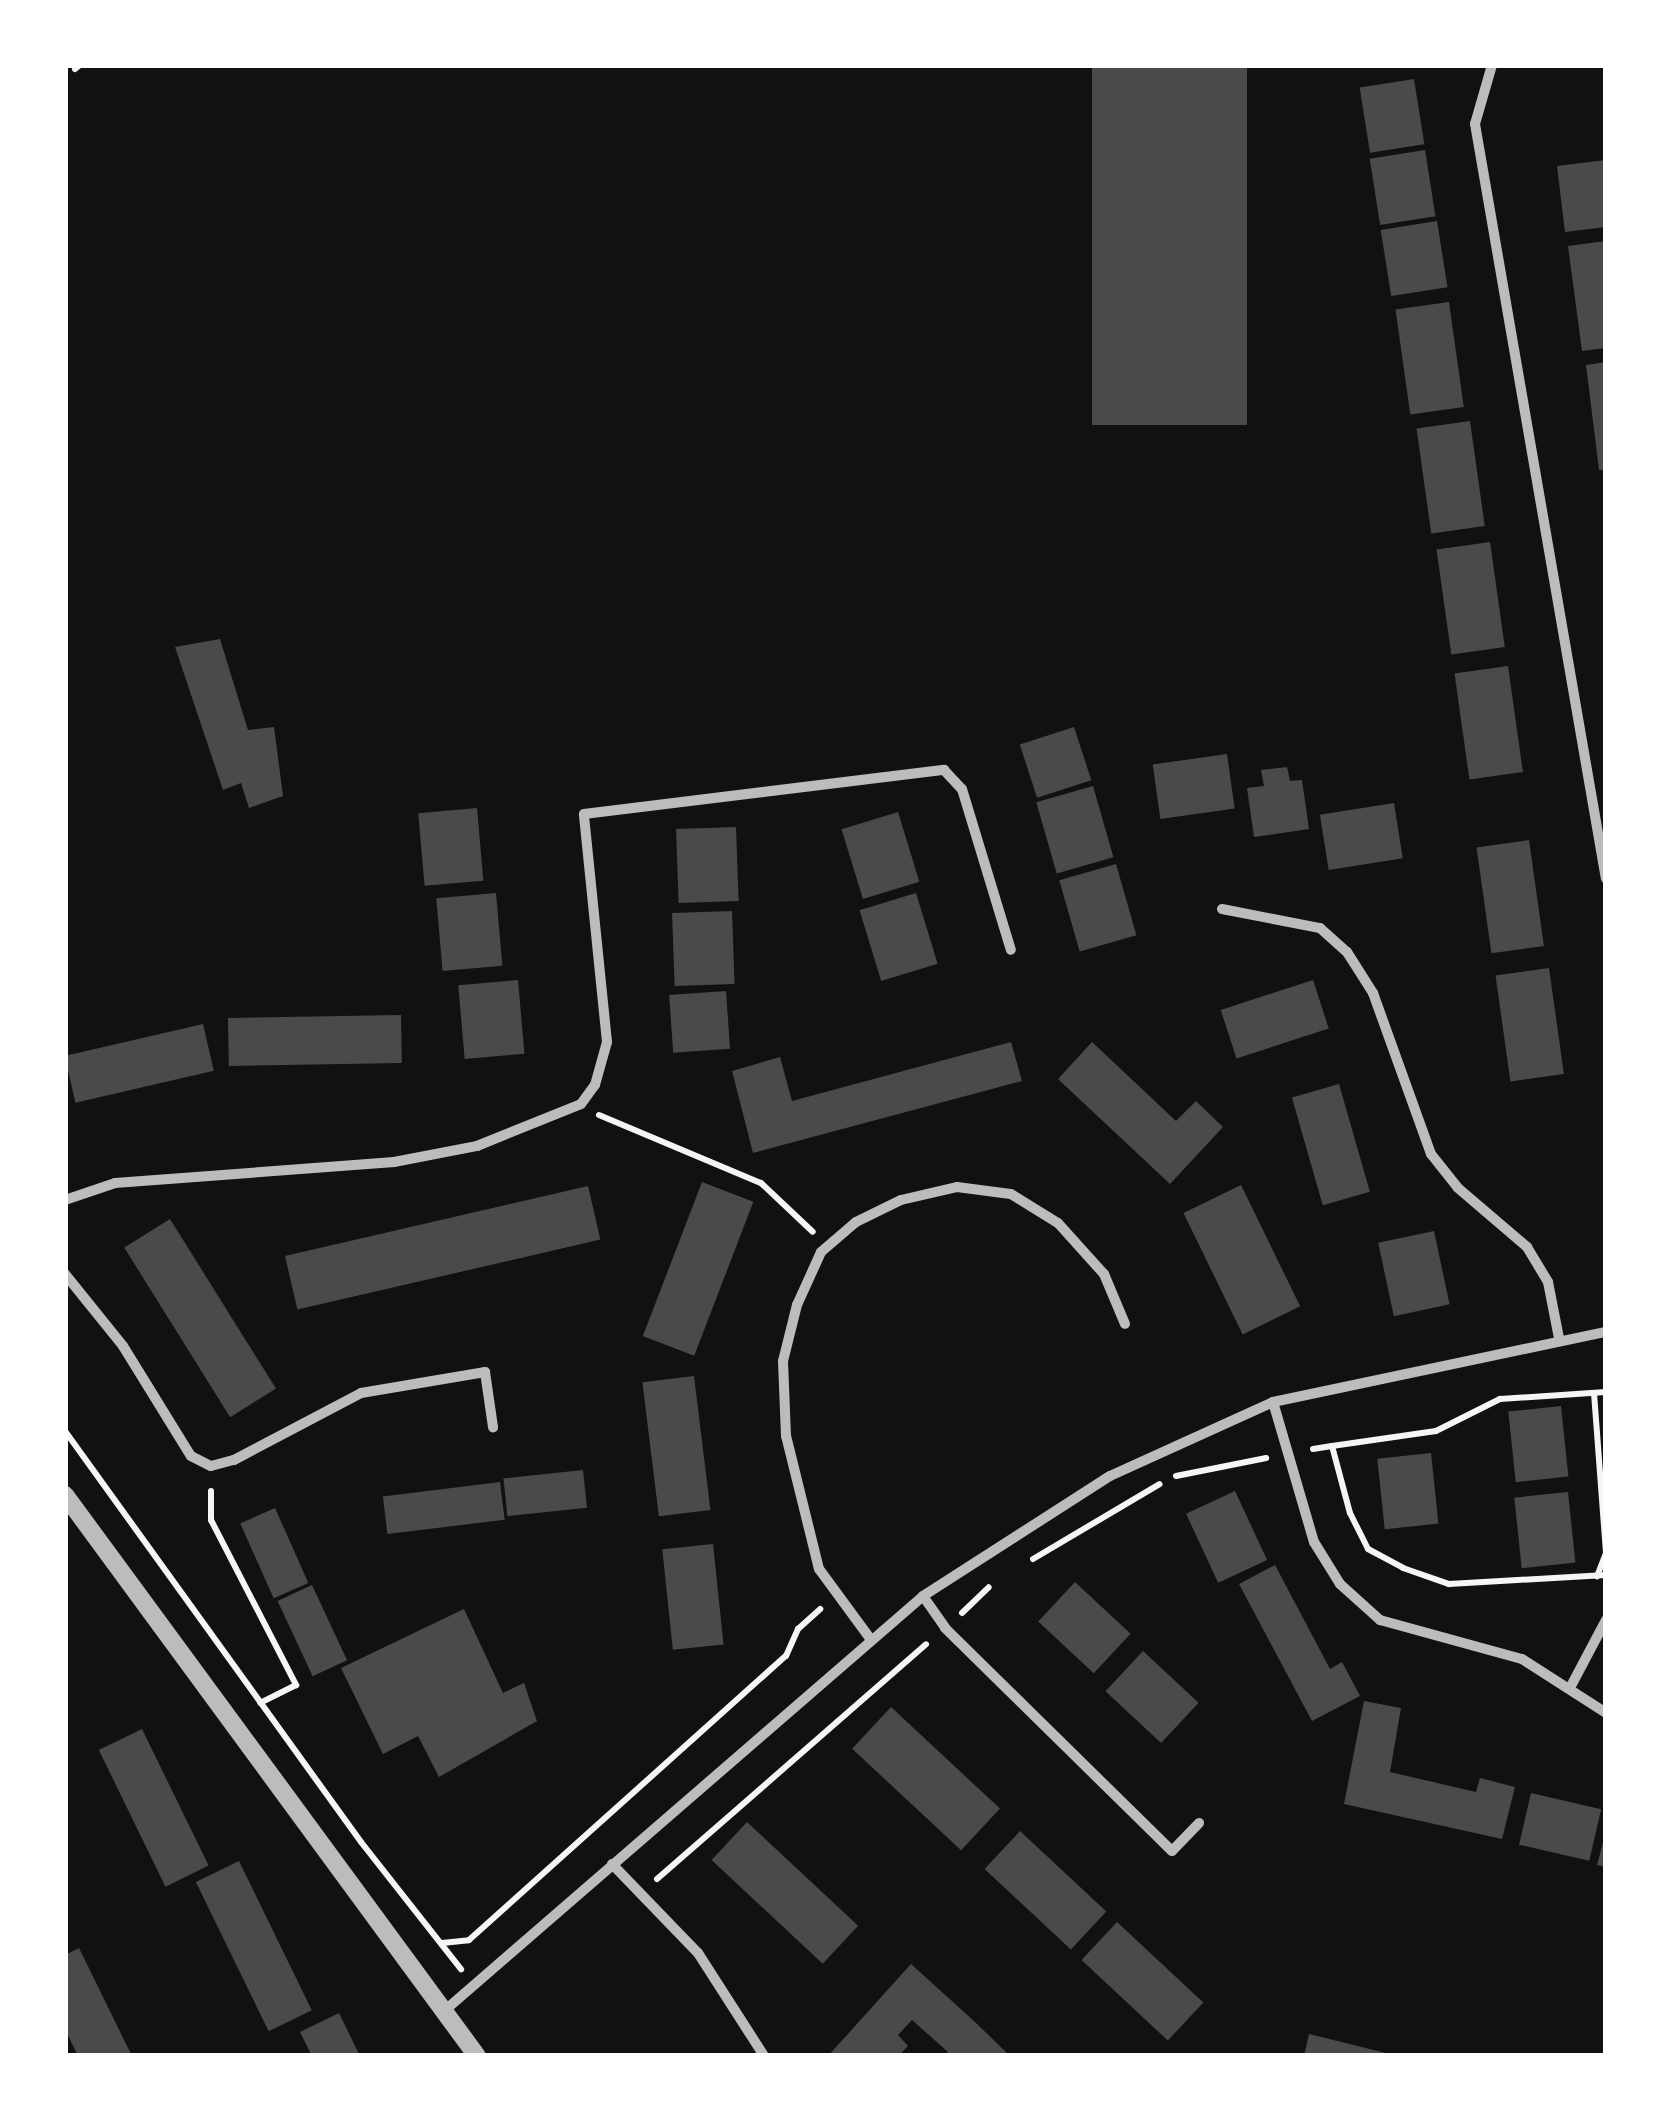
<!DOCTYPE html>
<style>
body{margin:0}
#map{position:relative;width:1671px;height:2121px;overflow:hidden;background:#111;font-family:Karla,sans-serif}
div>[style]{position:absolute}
.building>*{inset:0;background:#4a4a4a;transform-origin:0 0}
.path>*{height:6px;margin:-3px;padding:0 3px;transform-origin:3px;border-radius:3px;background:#f5f5f5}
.minor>*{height:10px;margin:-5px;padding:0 5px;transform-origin:5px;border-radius:5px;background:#bcbcbc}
.tertiary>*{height:18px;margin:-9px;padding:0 9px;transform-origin:9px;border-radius:9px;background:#bcbcbc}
span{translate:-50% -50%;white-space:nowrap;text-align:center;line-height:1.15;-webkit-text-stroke:8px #fff;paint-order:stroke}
.frame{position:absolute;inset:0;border:68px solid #fff;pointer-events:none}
</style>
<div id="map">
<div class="building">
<div style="left:1092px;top:65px;width:155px;height:360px"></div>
<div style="left:1414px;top:79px;width:66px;height:55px;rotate:81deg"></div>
<div style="left:1425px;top:150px;width:67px;height:56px;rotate:81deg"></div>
<div style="clip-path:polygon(1606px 160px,1606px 227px,1565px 232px,1557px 166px)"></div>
<div style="left:1437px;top:221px;width:67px;height:57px;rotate:81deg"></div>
<div style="clip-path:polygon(1606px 241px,1606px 348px,1582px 351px,1568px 246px)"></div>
<div style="left:1449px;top:302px;width:106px;height:54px;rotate:82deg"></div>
<div style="clip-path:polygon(1606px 362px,1606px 470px,1599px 470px,1586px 365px)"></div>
<div style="left:1470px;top:421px;width:106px;height:54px;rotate:82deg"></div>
<div style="left:1490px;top:542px;width:106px;height:54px;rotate:82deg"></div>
<div style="clip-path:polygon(220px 639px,248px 730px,274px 727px,283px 796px,249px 808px,241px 783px,223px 790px,175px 647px)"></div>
<div style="left:1508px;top:666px;width:107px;height:54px;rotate:82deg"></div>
<div style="left:1074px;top:727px;width:56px;height:57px;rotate:72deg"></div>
<div style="left:1227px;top:754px;width:55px;height:75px;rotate:82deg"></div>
<div style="clip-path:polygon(1287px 767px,1290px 781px,1302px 780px,1309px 829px,1254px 837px,1247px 788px,1264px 786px,1261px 770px)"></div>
<div style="left:1093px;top:786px;width:74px;height:59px;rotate:74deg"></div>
<div style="left:1394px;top:803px;width:56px;height:75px;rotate:81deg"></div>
<div style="left:477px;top:808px;width:73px;height:59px;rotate:85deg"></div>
<div style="left:898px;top:812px;width:73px;height:59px;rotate:73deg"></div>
<div style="left:736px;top:827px;width:74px;height:60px;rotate:88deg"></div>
<div style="left:1529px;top:840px;width:107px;height:53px;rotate:82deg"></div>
<div style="left:1116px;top:864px;width:74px;height:59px;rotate:74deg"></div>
<div style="left:496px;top:893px;width:73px;height:60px;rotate:85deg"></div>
<div style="left:916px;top:893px;width:74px;height:59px;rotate:73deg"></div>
<div style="left:732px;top:911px;width:73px;height:60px;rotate:88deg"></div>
<div style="left:1549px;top:968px;width:107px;height:54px;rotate:82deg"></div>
<div style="left:518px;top:980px;width:74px;height:60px;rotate:85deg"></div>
<div style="left:1313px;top:980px;width:51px;height:97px;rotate:72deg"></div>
<div style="left:726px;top:991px;width:58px;height:57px;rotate:86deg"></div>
<div style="left:401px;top:1015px;width:48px;height:173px;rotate:89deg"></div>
<div style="left:203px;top:1024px;width:48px;height:142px;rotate:77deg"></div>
<div style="clip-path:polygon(1011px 1042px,1022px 1081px,753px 1153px,732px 1071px,780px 1057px,792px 1101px)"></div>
<div style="clip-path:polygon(1092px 1042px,1176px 1121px,1196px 1101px,1223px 1127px,1170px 1184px,1058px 1079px)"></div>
<div style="left:1339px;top:1084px;width:112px;height:49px;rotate:74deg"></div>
<div style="left:702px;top:1182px;width:55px;height:165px;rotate:21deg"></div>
<div style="left:1241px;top:1185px;width:135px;height:64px;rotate:64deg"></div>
<div style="left:588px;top:1186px;width:55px;height:311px;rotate:77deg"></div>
<div style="left:170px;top:1219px;width:200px;height:54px;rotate:58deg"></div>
<div style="left:1434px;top:1231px;width:75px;height:57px;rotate:78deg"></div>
<div style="left:694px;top:1376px;width:135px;height:52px;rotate:83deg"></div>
<div style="left:1561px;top:1406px;width:71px;height:53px;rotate:84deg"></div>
<div style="left:1431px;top:1453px;width:71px;height:54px;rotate:84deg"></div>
<div style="left:583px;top:1470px;width:38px;height:80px;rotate:84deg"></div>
<div style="left:500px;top:1482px;width:38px;height:118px;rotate:83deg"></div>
<div style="left:1235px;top:1491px;width:76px;height:54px;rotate:65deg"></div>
<div style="left:1568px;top:1492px;width:71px;height:54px;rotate:84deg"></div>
<div style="left:275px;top:1508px;width:82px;height:38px;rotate:66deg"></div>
<div style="left:713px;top:1544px;width:101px;height:51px;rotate:84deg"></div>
<div style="clip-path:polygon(1275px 1565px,1330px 1669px,1342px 1662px,1360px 1696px,1312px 1721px,1239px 1584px)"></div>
<div style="left:1075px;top:1582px;width:76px;height:54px;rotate:43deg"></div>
<div style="left:312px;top:1585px;width:83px;height:38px;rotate:65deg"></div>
<div style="clip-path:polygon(464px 1609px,503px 1693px,524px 1683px,537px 1721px,439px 1777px,418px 1736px,383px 1754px,341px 1668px)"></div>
<div style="left:1143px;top:1651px;width:76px;height:55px;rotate:43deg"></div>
<div style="clip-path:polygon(1364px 1701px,1401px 1708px,1390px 1772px,1476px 1792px,1480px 1778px,1515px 1787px,1502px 1839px,1344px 1804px)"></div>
<div style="left:891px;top:1707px;width:149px;height:57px;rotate:43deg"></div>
<div style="left:142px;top:1729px;width:152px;height:48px;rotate:64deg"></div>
<div style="left:1531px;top:1793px;width:72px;height:53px;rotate:13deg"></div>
<div style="left:747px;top:1822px;width:152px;height:52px;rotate:43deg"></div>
<div style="left:1020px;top:1831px;width:118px;height:52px;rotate:43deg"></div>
<div style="clip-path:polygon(1605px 1835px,1606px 1835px,1606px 1867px,1597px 1865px)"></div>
<div style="left:239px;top:1861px;width:166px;height:48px;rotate:64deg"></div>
<div style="left:1117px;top:1922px;width:118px;height:52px;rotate:43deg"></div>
<div style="clip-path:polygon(79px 1948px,129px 2050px,132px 2056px,78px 2056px,65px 2029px,65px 1955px)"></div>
<div style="clip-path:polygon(911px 1964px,975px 2022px,1010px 2056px,942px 2056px,948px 2052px,912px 2020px,898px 2035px,908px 2046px,898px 2056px,828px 2056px)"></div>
<div style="clip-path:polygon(339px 2013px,360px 2056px,312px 2056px,300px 2032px)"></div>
<div style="clip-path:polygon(1309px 2034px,1394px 2055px,1394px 2056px,1304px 2056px)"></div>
</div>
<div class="path">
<div style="left:75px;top:69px;width:6px;rotate:-39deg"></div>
<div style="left:599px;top:1115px;width:176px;rotate:22.8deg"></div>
<div style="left:761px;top:1183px;width:71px;rotate:43.3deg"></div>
<div style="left:1594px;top:1393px;width:160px;rotate:85.7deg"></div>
<div style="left:1606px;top:1553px;width:25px;rotate:111deg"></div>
<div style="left:65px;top:1431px;width:506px;rotate:54.24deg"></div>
<div style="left:361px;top:1842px;width:162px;rotate:51.8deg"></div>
<div style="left:1332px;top:1446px;width:105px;rotate:-8.2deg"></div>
<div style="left:1436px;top:1431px;width:72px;rotate:-26.6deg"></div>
<div style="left:1500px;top:1399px;width:106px;rotate:-3.8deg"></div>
<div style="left:1313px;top:1449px;width:19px;rotate:-9deg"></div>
<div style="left:1332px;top:1446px;width:69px;rotate:75deg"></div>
<div style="left:1350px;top:1513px;width:40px;rotate:63.4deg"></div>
<div style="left:1368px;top:1549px;width:40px;rotate:28deg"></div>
<div style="left:1403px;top:1568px;width:49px;rotate:19.2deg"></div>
<div style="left:1449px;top:1584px;width:157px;rotate:-3.3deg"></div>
<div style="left:1176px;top:1476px;width:92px;rotate:-11.3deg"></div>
<div style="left:211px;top:1491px;width:29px;rotate:90deg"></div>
<div style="left:211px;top:1520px;width:186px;rotate:62.7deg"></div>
<div style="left:296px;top:1685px;width:40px;rotate:153.4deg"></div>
<div style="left:1033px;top:1559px;width:147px;rotate:-30.6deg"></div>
<div style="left:962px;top:1613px;width:37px;rotate:-44deg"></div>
<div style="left:657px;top:1879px;width:357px;rotate:-41.1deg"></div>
<div style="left:442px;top:1943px;width:27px;rotate:-6deg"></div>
<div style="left:469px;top:1940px;width:426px;rotate:-41.9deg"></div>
<div style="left:786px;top:1656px;width:30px;rotate:-66deg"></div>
<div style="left:798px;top:1629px;width:30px;rotate:-42deg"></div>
</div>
<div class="minor">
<div style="left:1492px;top:65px;width:61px;rotate:106.1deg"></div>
<div style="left:1475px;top:124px;width:766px;rotate:80.16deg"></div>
<div style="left:1222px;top:909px;width:100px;rotate:11deg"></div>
<div style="left:1320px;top:928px;width:36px;rotate:42deg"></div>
<div style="left:1347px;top:952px;width:49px;rotate:57.6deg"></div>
<div style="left:1373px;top:993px;width:171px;rotate:70.2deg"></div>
<div style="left:1431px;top:1154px;width:43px;rotate:51.5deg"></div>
<div style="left:1458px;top:1188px;width:91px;rotate:40.5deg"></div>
<div style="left:1527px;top:1247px;width:41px;rotate:59deg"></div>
<div style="left:1548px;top:1282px;width:57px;rotate:78.9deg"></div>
<div style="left:65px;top:1200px;width:53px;rotate:-18.8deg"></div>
<div style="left:115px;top:1183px;width:280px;rotate:-4.3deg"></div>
<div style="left:394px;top:1162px;width:85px;rotate:-10.9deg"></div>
<div style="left:477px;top:1146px;width:112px;rotate:-22deg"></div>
<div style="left:581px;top:1104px;width:24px;rotate:-54deg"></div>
<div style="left:595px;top:1085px;width:45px;rotate:-74.4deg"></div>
<div style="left:607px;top:1042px;width:229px;rotate:-95.8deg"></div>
<div style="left:584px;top:814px;width:363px;rotate:-7deg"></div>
<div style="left:944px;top:770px;width:26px;rotate:47deg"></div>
<div style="left:962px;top:789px;width:168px;rotate:73.1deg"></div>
<div style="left:65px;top:1274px;width:92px;rotate:51.1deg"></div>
<div style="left:123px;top:1346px;width:129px;rotate:58.3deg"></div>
<div style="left:191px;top:1456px;width:22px;rotate:27deg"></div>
<div style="left:211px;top:1466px;width:24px;rotate:-15deg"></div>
<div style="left:234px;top:1460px;width:144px;rotate:-27.8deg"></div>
<div style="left:361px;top:1393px;width:126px;rotate:-9.6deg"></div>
<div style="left:485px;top:1372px;width:56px;rotate:81.7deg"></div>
<div style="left:1273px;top:1402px;width:146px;rotate:73.7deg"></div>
<div style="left:1314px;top:1542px;width:49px;rotate:58.2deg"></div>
<div style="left:1340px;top:1584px;width:54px;rotate:42deg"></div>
<div style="left:1380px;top:1620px;width:147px;rotate:15.4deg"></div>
<div style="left:1522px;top:1659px;width:100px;rotate:32.7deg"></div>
<div style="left:923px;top:1596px;width:222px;rotate:-32.7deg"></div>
<div style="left:1110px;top:1476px;width:179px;rotate:-24.4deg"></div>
<div style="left:1273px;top:1402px;width:340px;rotate:-11.9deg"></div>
<div style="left:869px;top:1637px;width:84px;rotate:-126.3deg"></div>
<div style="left:819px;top:1569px;width:137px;rotate:-103.9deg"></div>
<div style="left:786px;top:1436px;width:75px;rotate:-92.3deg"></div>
<div style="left:783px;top:1361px;width:58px;rotate:-76deg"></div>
<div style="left:797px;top:1305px;width:58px;rotate:-65.6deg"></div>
<div style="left:821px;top:1252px;width:46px;rotate:-40.6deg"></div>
<div style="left:856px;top:1222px;width:50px;rotate:-26.1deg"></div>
<div style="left:901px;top:1200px;width:57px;rotate:-13.1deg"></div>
<div style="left:957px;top:1187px;width:54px;rotate:7.4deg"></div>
<div style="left:1011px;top:1194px;width:55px;rotate:31.7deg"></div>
<div style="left:1058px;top:1223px;width:69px;rotate:48deg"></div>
<div style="left:1104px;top:1274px;width:54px;rotate:67.2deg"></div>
<div style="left:1571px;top:1686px;width:75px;rotate:-62.1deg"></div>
<div style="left:612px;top:1864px;width:124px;rotate:46deg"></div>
<div style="left:698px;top:1953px;width:122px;rotate:57.3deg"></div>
<div style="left:443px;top:2012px;width:635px;rotate:-40.91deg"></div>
<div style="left:923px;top:1596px;width:39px;rotate:55deg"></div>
<div style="left:945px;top:1628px;width:318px;rotate:44.5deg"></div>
<div style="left:1172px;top:1851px;width:39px;rotate:-46deg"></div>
</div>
<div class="tertiary">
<div style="left:65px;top:1495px;width:696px;rotate:53.71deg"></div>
</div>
<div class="frame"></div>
</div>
